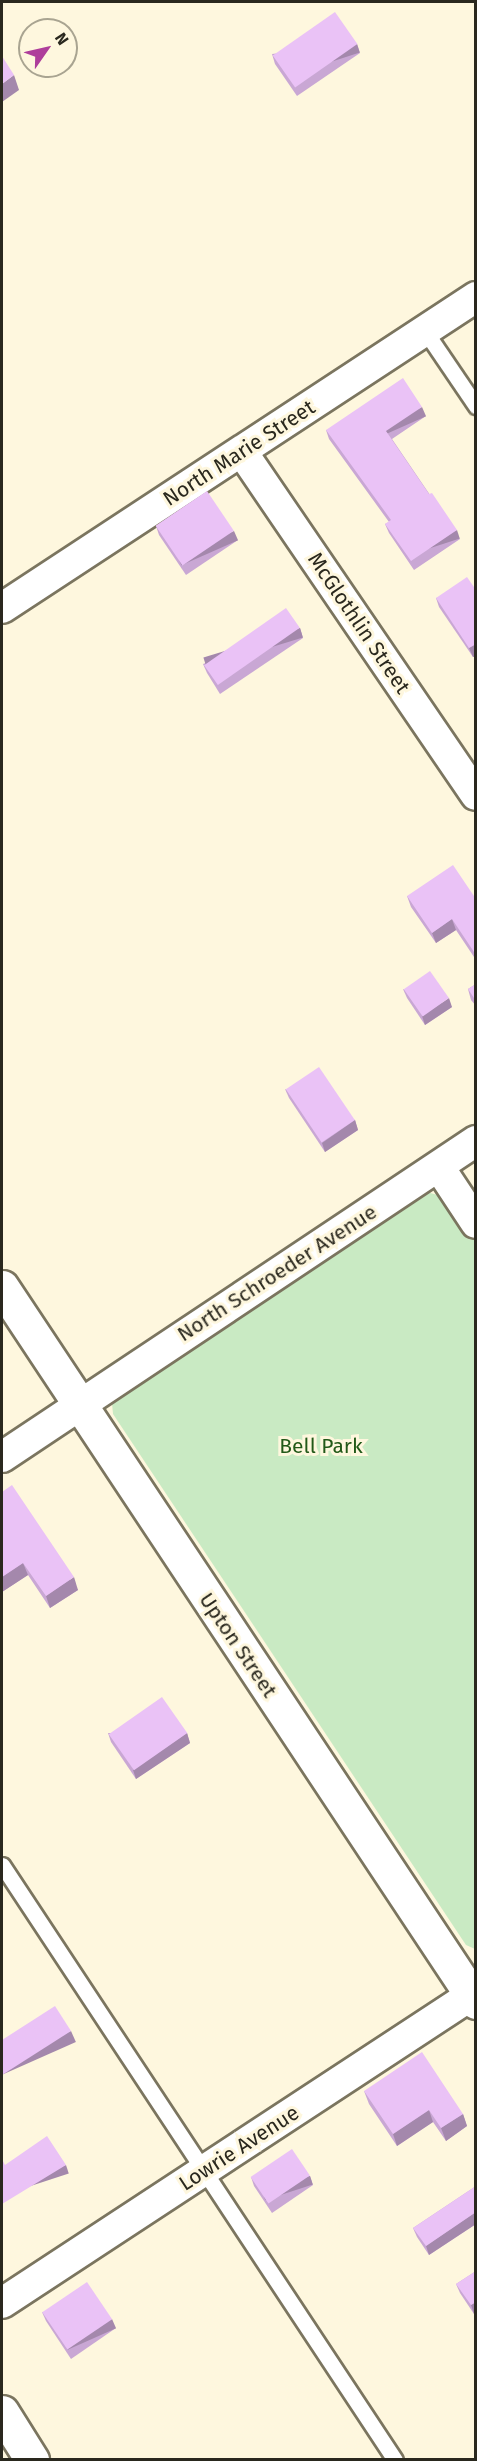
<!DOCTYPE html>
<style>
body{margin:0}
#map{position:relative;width:477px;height:2461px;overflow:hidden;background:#fef7de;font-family:"Fira Sans",sans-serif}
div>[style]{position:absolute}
.green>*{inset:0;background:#c9eac3}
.roads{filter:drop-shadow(2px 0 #7b755f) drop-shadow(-2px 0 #7b755f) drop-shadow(0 2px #7b755f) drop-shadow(0 -2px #7b755f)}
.lane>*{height:15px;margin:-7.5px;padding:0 7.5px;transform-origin:7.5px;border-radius:7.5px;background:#fff}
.street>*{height:30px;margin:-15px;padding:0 15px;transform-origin:15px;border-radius:15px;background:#fff}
.secondary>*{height:33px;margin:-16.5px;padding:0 16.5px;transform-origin:16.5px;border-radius:16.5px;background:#fff}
.wall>*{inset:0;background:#c9a7d4}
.shaded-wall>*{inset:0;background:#a488ac;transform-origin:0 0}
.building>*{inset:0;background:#eac2f6;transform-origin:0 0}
span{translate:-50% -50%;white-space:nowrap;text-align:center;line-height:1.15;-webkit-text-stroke:6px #fef7de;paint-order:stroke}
.street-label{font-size:21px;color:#2a281e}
.park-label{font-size:21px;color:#225918}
.frame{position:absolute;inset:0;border:3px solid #2a281e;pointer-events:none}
.north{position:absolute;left:18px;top:18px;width:60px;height:60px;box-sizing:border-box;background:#fef7de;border:2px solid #a9a491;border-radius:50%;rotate:56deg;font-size:16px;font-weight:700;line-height:24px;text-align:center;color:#2a281e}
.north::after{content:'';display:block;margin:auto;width:21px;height:27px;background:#ae3e9b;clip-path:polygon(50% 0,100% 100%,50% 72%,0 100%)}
</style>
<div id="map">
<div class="green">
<div style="clip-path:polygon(423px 1191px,445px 1197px,476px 1241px,475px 1949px,466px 1945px,113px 1414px,112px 1403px)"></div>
</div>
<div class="roads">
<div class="lane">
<div style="left:425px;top:331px;width:91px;rotate:55.8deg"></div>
<div style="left:2px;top:1865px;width:713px;rotate:56.56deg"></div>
</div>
<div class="street">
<div style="left:242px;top:452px;width:415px;rotate:55.7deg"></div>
<div style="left:2px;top:608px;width:567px;rotate:-33.27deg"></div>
<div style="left:439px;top:1167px;width:67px;rotate:56.5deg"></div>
<div style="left:2px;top:1457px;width:570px;rotate:-33.69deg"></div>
<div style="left:2px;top:2303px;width:567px;rotate:-33.27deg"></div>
</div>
<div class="secondary">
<div style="left:2px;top:1287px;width:858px;rotate:56.46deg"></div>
<div style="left:2px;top:2412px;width:57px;rotate:58deg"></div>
</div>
</div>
<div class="wall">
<div style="clip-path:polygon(357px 44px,360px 53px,297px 96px,275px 64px,272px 54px)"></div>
<div style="clip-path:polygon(426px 416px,392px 439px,460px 539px,414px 570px,389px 533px,385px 524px,389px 522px,329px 439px,326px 430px)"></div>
<div style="clip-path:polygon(156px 526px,238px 540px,186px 575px,159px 535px)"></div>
<div style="clip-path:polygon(476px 590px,476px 656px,473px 657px,439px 607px,436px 598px)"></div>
<div style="clip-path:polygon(300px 628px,303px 638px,220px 694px,207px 673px,203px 664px)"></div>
<div style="clip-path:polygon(407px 896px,476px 899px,476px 960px,456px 930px,436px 943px,411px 907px)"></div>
<div style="clip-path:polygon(476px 984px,476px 1006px,471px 1000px,468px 989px)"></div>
<div style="clip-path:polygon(403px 989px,452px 1007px,425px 1025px,407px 998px)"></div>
<div style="clip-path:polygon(285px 1089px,355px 1120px,358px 1130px,325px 1152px,289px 1098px)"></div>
<div style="clip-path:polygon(2px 1492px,78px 1590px,50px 1608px,28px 1575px,2px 1592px)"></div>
<div style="clip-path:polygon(108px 1733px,187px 1733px,190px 1743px,136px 1779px,111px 1742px)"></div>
<div style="clip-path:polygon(364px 2091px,463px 2114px,467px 2126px,446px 2141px,433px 2122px,397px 2146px,369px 2104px)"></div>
<div style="clip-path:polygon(310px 2176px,313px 2185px,272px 2213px,254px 2186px,251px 2177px)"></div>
<div style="clip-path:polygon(476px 2186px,476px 2224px,429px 2255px,417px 2237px,413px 2228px)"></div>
<div style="clip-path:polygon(476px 2271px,476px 2313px,474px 2314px,460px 2293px,456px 2284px)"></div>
<div style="clip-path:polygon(42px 2312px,116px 2328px,71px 2359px,46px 2321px)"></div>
</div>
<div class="shaded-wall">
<div style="left:357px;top:44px;width:9px;height:76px;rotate:72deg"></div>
<div style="clip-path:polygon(14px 75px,19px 90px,2px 102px,2px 84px)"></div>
<div style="left:422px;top:407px;width:10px;height:43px;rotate:66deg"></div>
<div style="left:457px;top:530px;width:9px;height:55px;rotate:72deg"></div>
<div style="left:234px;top:531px;width:10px;height:62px;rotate:66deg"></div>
<div style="left:300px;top:628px;width:10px;height:101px;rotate:73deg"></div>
<div style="clip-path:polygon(476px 644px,476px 656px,473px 657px,469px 648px)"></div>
<div style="clip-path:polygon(452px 919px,456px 930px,436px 943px,432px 933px)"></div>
<div style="clip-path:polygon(449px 998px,452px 1007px,425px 1025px,422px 1016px)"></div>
<div style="clip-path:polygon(355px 1120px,358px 1130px,325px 1152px,322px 1143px)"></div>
<div style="clip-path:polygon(23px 1563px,28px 1575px,2px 1592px,2px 1577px)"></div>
<div style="clip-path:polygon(74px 1577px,78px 1590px,50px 1608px,46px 1596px)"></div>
<div style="clip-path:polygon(187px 1733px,190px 1743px,136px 1779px,133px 1770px)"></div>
<div style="left:71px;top:2031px;width:12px;height:82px;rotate:66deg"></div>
<div style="clip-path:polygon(429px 2110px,433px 2122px,397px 2146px,393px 2134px)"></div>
<div style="clip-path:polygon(463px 2114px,467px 2126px,446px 2141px,441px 2128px)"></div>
<div style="left:66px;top:2165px;width:9px;height:75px;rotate:72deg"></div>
<div style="left:310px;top:2176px;width:9px;height:50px;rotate:72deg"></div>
<div style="clip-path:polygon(476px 2212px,476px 2224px,429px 2255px,426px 2246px)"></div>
<div style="clip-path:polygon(476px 2302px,476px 2313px,474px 2314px,471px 2305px)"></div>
<div style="left:112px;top:2319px;width:10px;height:53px;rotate:66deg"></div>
</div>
<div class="building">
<div style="left:335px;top:12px;width:39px;height:76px;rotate:55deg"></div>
<div style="clip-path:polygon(2px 56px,14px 75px,2px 84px)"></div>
<div style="clip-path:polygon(403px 378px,422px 407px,386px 431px,429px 494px,432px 493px,457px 530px,411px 561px,385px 524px,391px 520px,326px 430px)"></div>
<div style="left:207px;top:491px;width:48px;height:62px;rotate:56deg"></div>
<div style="clip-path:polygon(467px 577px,476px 590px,476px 644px,469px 648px,436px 598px)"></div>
<div style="left:286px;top:608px;width:24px;height:100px;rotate:55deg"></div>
<div style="clip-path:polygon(453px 865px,476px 899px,476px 955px,452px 919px,432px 933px,407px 896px)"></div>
<div style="left:430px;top:971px;width:33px;height:32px;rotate:55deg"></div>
<div style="clip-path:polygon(476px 984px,476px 1001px,468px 989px)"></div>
<div style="left:319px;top:1067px;width:64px;height:40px;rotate:56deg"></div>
<div style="clip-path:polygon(12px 1485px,74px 1577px,46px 1596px,23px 1563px,2px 1577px,2px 1492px)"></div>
<div style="left:162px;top:1697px;width:44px;height:65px;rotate:55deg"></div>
<div style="clip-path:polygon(55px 2006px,71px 2031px,2px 2075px,2px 2040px)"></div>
<div style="clip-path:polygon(422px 2052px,463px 2114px,441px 2128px,429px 2110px,393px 2134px,364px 2091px)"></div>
<div style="clip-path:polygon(47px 2136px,66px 2165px,2px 2204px,2px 2159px,5px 2165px)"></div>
<div style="left:292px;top:2149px;width:32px;height:50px;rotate:56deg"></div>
<div style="clip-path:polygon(476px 2186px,476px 2212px,426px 2246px,413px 2228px)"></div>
<div style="clip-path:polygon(476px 2271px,476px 2302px,471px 2305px,456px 2284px)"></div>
<div style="left:87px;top:2282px;width:45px;height:54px;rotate:56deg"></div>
</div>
<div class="street-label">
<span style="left:239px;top:453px;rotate:-33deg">North Marie Street</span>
<span style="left:359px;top:623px;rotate:56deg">McGlothlin Street</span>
<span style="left:277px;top:1273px;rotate:-33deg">North Schroeder Avenue</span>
<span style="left:238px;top:1645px;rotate:56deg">Upton Street</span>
<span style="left:239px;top:2148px;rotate:-33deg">Lowrie Avenue</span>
</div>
<div class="park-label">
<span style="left:321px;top:1446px">Bell Park</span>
</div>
<div class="frame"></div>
<div class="north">N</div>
</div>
